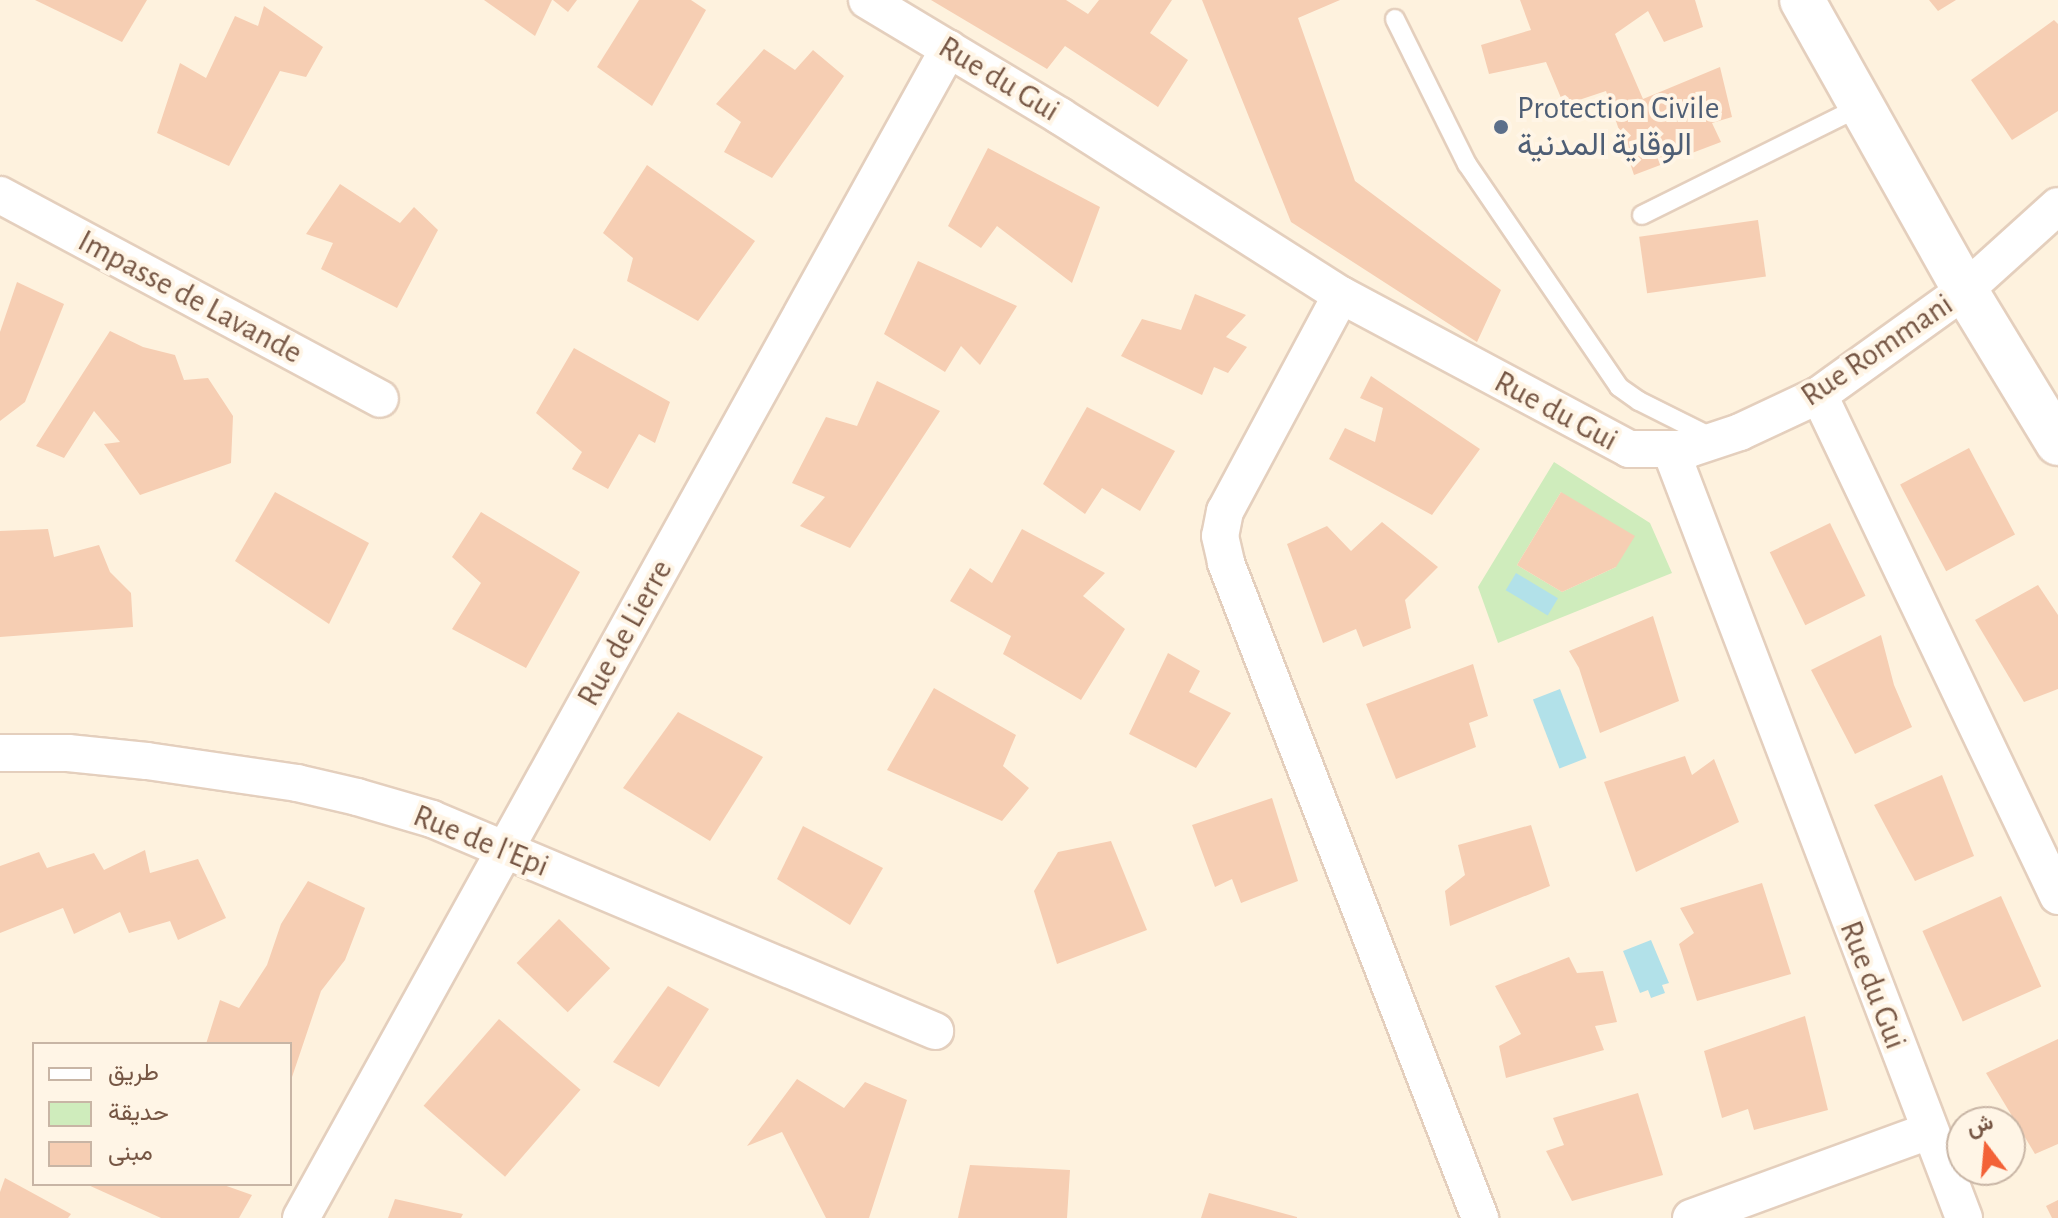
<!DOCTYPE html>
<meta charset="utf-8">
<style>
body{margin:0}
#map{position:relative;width:2058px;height:1218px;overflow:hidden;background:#fef2de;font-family:"Alegreya Sans",Vazirmatn,sans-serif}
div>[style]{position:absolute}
.green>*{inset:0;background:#cfecbc}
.water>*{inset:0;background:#b2e1e9;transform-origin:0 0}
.building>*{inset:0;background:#f6ceb3;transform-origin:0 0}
.roads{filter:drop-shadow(2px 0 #e4cfbd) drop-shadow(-2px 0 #e4cfbd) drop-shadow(0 2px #e4cfbd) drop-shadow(0 -2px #e4cfbd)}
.service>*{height:18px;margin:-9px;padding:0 9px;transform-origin:9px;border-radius:9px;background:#fff}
.minor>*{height:36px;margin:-18px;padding:0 18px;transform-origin:18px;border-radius:18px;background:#fff}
.tertiary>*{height:44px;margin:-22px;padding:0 22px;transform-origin:22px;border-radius:22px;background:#fff}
.dots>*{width:22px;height:22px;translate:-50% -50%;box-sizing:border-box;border:4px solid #fff5e6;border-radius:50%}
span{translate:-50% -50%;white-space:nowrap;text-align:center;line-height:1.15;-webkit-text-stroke:8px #fff5e6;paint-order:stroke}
.street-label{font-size:32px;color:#765644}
.service-label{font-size:32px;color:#4e5e75}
.left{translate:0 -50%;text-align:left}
.legend{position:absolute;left:32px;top:1042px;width:260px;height:144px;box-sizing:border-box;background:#fff5e6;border:2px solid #c8b5a5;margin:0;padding:10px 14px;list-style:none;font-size:24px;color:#765644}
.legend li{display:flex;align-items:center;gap:16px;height:40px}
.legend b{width:40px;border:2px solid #c8b5a5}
.north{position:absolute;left:1946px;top:1106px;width:80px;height:80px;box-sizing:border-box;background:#fff5e6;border:2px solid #c8b5a5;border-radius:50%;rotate:344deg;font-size:22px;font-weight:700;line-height:32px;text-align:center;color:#765644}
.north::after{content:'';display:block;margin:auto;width:28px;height:36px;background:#f36238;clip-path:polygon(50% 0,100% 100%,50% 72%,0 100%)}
</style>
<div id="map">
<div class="green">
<div style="clip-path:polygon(evenodd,1554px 462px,1650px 523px,1672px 573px,1498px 643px,1478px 587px,1554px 462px,1561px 492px,1616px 567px,1562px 592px,1517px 565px,1561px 492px)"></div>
</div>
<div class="water">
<div style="left:1516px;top:573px;width:49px;height:20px;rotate:31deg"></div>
<div style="left:1560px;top:689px;width:74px;height:29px;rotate:69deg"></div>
<div style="clip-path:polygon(1651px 940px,1669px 983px,1662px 985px,1665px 993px,1651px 998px,1648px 990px,1640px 993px,1623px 951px)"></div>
</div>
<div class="building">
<div style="clip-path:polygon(35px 0,147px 0,122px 42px)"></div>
<div style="clip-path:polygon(484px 0,552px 0,535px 36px)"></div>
<div style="clip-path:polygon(553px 0,577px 0,568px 12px)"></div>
<div style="clip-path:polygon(639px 0,691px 0,706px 10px,652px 106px,597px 67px)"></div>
<div style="clip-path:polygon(931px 0,1066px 0,1088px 14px,1099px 0,1172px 0,1150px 33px,1188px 60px,1158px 107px,1065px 46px,1047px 69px)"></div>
<div style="clip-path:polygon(1202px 0,1340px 0,1298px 18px,1355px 181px,1501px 290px,1477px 342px,1291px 222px)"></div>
<div style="clip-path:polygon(1520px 0,1695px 0,1703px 27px,1664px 42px,1648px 11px,1615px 34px,1643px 99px,1720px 67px,1732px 117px,1712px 123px,1721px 142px,1634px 175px,1606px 91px,1564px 105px,1546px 62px,1489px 74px,1481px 45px,1531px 30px)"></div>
<div style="clip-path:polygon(1929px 0,1956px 0,1938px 11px)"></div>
<div style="clip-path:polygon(264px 6px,323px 47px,306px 77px,280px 71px,229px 166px,157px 133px,180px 63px,206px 78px,235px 16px,258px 26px)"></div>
<div style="clip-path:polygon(2054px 20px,2058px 24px,2058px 111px,2012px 140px,1971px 80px)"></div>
<div style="clip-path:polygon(764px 49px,795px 70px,813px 50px,844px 76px,772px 178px,724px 152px,741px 122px,716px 104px)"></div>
<div style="clip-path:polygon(988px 148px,1100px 207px,1072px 283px,997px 226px,981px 248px,948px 226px)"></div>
<div style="clip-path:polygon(647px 165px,755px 241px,698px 321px,627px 281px,633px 258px,603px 233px)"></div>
<div style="clip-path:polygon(340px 184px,400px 223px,414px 207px,438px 230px,397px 308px,321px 269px,333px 243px,306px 234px)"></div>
<div style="left:1758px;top:220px;width:57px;height:120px;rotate:82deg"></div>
<div style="clip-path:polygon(918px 261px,1017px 306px,980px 365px,961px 346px,945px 372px,884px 334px)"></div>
<div style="clip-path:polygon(17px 282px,64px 304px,25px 402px,0 421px,0 332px)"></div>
<div style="clip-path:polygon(1195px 294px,1246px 315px,1226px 337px,1247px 347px,1228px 373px,1214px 367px,1202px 395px,1121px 356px,1142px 319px,1181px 330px)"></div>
<div style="clip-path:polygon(110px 331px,143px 347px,175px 355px,184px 380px,208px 378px,233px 416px,231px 463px,140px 495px,104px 444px,120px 442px,94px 411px,64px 458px,36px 446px)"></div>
<div style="clip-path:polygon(574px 348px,670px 402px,655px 443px,639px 434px,608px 489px,572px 469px,582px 452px,536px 413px)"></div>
<div style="clip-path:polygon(1371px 376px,1480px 449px,1432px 515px,1329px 459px,1345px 428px,1375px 442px,1383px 408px,1360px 398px)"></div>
<div style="clip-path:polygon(877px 381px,940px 411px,850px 548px,800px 526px,825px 497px,792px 483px,826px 417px,857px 426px)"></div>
<div style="clip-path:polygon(1087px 407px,1175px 451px,1140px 511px,1102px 488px,1085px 514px,1043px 484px)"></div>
<div style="left:1969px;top:448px;width:98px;height:78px;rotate:62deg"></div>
<div style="clip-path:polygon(275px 492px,369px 543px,329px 624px,235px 561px)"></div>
<div style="clip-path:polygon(1561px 492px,1635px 536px,1616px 567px,1562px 592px,1517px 565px)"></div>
<div style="clip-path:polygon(481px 512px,580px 572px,526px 668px,452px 629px,481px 583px,452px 557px)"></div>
<div style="clip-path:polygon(1382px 522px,1438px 567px,1405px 600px,1411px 628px,1363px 647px,1356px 629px,1323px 643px,1287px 544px,1327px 526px,1351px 551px)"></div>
<div style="left:1830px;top:523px;width:81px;height:67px;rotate:64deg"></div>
<div style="clip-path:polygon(48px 529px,54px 557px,99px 545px,110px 572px,131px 593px,133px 627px,0 637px,0 531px)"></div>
<div style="clip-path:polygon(1022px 529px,1105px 573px,1083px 596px,1125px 629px,1081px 700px,1003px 654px,1011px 636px,950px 601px,970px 568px,992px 583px)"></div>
<div style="clip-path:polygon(2038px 585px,2058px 615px,2058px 689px,2024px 702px,1975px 620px)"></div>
<div style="clip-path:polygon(1653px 616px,1679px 701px,1600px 733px,1579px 668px,1569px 651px)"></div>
<div style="clip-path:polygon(1881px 635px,1894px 685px,1912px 727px,1855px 754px,1811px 670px)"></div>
<div style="clip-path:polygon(1168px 653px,1200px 671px,1189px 692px,1231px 713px,1196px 768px,1129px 734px)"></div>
<div style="clip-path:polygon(1473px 664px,1488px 716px,1469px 723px,1476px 747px,1396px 779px,1366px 704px)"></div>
<div style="clip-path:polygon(934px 688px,1016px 735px,1003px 766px,1029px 788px,1002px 821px,887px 770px)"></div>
<div style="clip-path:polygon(678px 712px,763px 757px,710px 841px,623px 788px)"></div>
<div style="clip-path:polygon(1685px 756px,1692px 775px,1714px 759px,1739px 822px,1636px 872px,1604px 782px)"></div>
<div style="clip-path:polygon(1942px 775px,1974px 856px,1915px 881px,1874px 805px)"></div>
<div style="clip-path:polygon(1272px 798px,1298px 881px,1241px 903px,1232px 879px,1215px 887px,1192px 825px)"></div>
<div style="clip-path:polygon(1531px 825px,1550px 886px,1450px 926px,1445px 891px,1465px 875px,1458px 845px)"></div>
<div style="clip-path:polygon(803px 826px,883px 868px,850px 925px,777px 879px)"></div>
<div style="clip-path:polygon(1111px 841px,1147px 930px,1057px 964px,1034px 891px,1058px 852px)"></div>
<div style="clip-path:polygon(145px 850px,150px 873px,198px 859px,226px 918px,178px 940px,170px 921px,129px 933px,120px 912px,74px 934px,63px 908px,0 933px,0 866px,39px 852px,47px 868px,94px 853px,104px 870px)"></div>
<div style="clip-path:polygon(308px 881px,365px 908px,345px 960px,321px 991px,290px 1083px,290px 1044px,206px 1044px,220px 1000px,239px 1008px,267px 965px,281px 924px)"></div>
<div style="clip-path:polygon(1762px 883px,1791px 974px,1697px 1001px,1679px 944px,1694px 933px,1680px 908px)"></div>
<div style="left:2001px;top:896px;width:99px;height:86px;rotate:66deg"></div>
<div style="left:559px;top:919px;width:71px;height:61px;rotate:44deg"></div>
<div style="clip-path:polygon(1569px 957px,1577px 973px,1603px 971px,1617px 1022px,1595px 1026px,1604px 1050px,1506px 1078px,1499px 1046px,1521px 1034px,1495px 986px)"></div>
<div style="clip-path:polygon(668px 986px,709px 1009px,659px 1087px,613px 1062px)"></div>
<div style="clip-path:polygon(1805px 1016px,1828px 1110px,1754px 1130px,1748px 1109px,1722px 1118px,1704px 1051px)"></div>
<div style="left:499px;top:1019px;width:108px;height:115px;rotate:41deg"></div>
<div style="clip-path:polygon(2058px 1039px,2058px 1144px,2035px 1154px,1986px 1073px)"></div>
<div style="clip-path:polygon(797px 1079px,844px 1108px,865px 1082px,907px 1100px,869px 1218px,826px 1218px,782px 1132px,747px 1146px)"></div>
<div style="clip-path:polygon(1638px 1093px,1663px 1175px,1572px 1201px,1546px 1151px,1564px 1145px,1553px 1118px)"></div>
<div style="clip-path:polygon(970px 1165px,1070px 1170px,1067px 1218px,958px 1218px)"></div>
<div style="clip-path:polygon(5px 1178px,71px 1214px,68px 1218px,0 1218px,0 1192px)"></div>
<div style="clip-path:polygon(86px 1184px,221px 1184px,252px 1195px,239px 1218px,161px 1218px)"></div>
<div style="clip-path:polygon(1209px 1193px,1297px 1217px,1297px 1218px,1201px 1218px)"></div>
<div style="clip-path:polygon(395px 1199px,463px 1214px,461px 1218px,388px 1218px)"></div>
<div style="clip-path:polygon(2058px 1200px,2058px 1218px,2052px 1218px,2046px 1206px)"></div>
</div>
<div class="roads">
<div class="service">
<div style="left:1395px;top:19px;width:162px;rotate:63.6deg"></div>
<div style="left:1467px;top:164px;width:270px;rotate:55.7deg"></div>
<div style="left:1619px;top:387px;width:24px;rotate:35deg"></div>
<div style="left:1639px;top:401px;width:85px;rotate:26.6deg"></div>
<div style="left:1642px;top:215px;width:246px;rotate:-26.4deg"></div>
</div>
<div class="minor">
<div style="left:867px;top:0;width:225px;rotate:31deg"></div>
<div style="left:1060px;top:116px;width:333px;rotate:32.5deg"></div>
<div style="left:1341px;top:295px;width:327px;rotate:28.1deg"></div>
<div style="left:1629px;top:449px;width:60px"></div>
<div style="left:1689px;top:449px;width:54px;rotate:-18.4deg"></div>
<div style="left:1740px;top:432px;width:87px;rotate:-25.1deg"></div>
<div style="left:1819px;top:395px;width:180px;rotate:-35.7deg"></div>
<div style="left:1965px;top:290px;width:125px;rotate:-42.1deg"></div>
<div style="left:0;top:195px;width:431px;rotate:28.2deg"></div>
<div style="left:1341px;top:295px;width:245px;rotate:118.2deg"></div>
<div style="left:1225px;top:511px;width:25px;rotate:101deg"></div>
<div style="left:1220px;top:536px;width:28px;rotate:77deg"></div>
<div style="left:1226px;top:563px;width:703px;rotate:68.8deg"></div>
<div style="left:1819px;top:395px;width:555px;rotate:64.5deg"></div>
<div style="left:1671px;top:451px;width:821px;rotate:69.09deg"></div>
<div style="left:0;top:753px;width:68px"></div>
<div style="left:68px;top:753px;width:79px;rotate:5.8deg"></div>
<div style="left:147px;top:761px;width:152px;rotate:8.3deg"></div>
<div style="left:297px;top:783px;width:62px;rotate:13.1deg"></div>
<div style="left:357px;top:797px;width:78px;rotate:16.3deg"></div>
<div style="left:432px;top:819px;width:546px;rotate:22.85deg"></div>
<div style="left:301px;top:1218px;width:1337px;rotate:-61.02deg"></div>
<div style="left:1691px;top:1218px;width:253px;rotate:-20.1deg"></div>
</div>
<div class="tertiary">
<div style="left:1802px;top:0;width:333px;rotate:60.7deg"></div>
<div style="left:1965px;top:290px;width:179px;rotate:58.7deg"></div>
</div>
</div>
<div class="dots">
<div style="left:1501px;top:127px;background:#5c6f8a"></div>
</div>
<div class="street-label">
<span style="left:999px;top:79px;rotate:31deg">Rue du Gui</span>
<span style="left:190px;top:297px;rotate:28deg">Impasse de Lavande</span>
<span style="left:1877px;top:350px;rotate:-34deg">Rue Rommani</span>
<span style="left:1556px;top:411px;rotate:28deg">Rue du Gui</span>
<span style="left:625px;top:633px;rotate:-61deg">Rue de Lierre</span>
<span style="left:481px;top:841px;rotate:22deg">Rue de l'Epi</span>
<span style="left:1873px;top:985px;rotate:69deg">Rue du Gui</span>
</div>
<div class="service-label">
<span class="left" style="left:1517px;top:127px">Protection Civile<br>الوقاية المدنية</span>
</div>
<ul class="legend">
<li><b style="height:10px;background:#fff"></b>طريق</li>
<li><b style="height:22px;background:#cfecbc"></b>حديقة</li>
<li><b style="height:22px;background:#f6ceb3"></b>مبنى</li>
</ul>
<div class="north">ش</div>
</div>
